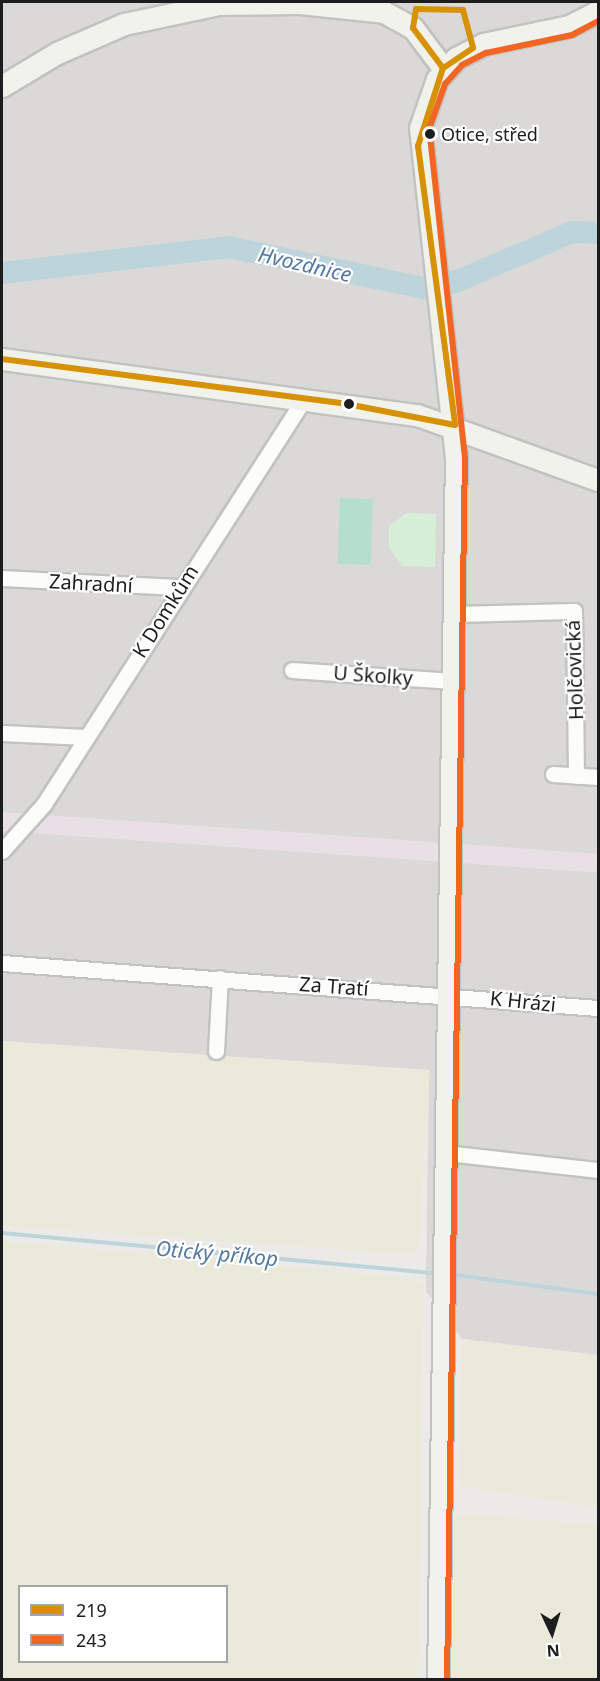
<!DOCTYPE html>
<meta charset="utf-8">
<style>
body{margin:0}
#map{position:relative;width:600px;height:1681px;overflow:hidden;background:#ebeae6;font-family:"Noto Sans",sans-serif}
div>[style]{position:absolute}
.residential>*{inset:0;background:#dad9d7}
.industrial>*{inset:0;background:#e8e0e4;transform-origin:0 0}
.farmland>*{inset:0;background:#e9eada;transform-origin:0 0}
.park>*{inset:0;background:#d7efd7}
.pitch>*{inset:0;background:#b6dece;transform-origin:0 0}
.stream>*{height:4px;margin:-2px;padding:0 2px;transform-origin:2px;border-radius:2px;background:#bdd4db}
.river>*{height:22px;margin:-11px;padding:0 11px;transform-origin:11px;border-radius:11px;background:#bdd4db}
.roads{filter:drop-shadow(2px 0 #c2c2c0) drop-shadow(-2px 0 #c2c2c0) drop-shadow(0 2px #c2c2c0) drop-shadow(0 -2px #c2c2c0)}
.street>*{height:15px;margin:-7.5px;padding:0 7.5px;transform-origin:7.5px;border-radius:7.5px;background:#fcfcfb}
.secondary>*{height:21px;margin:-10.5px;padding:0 10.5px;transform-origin:10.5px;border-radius:10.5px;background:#f1f2eb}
.bus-1>*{height:6px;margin:-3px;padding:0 3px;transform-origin:3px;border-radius:3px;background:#d69104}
.bus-2>*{height:6px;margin:-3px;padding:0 3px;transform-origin:3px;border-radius:3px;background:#f26522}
.dots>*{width:16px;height:16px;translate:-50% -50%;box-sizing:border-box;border:3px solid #fff;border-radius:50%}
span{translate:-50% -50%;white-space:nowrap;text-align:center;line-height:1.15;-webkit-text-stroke:4.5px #fff;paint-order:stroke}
.bus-label{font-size:18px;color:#1d1d1d}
.left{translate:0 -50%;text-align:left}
.street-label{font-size:20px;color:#1d1d1d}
.water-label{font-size:21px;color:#5478a2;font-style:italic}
.frame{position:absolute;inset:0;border:3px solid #1d1d1d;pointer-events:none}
.legend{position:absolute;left:18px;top:1585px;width:210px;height:78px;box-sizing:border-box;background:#fff;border:2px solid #a5a5a5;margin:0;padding:8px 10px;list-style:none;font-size:18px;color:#1d1d1d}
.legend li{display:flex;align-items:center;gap:12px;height:30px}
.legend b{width:30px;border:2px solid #a5a5a5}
.north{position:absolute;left:522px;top:1603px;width:60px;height:60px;-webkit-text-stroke:4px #fff;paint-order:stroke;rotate:176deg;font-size:16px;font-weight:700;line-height:24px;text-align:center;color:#1d1d1d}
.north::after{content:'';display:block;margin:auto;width:21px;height:27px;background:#1d1d1d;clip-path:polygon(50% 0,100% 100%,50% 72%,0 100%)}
</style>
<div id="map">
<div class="residential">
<div style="clip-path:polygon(2px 2px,598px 2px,598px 1355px,462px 1339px,426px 1291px,429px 1070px,2px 1041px)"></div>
</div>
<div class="industrial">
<div style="left:2px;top:812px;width:597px;height:19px;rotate:4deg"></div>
</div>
<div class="farmland">
<div style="left:2px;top:1041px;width:429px;height:184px;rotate:4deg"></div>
<div style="clip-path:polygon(evenodd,2px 1241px,401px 1277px,423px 1284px,417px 1679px,2px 1679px,2px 1241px,20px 1586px,226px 1586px,226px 1662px,20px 1662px,20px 1586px)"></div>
<div style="clip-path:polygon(462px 1339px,598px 1355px,598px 1507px,461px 1486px)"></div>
<div style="clip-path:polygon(459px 1513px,598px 1525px,598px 1679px,452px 1679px,454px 1521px)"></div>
</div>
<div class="park">
<div style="clip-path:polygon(407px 513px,436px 514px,435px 567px,402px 566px,389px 547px,389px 526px)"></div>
</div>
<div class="pitch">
<div style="left:340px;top:498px;width:33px;height:66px;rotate:2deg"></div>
</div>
<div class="stream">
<div style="left:2px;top:1233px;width:432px;rotate:5.3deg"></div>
<div style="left:456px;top:1275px;width:143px;rotate:7.6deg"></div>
</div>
<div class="river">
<div style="left:2px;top:273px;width:228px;rotate:-6.5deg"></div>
<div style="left:229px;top:247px;width:199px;rotate:11.9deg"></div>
<div style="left:424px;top:288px;width:32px;rotate:-11deg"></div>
<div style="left:455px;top:282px;width:128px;rotate:-23deg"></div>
<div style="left:573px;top:232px;width:25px;rotate:2deg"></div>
</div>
<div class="roads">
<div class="street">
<div style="left:2px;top:578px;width:178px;rotate:2.9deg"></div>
<div style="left:453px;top:614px;width:121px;rotate:-1.4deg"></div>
<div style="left:574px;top:611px;width:165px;rotate:89.3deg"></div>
<div style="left:292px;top:670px;width:161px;rotate:3.9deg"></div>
<div style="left:2px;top:733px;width:84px;rotate:2.7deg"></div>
<div style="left:553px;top:774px;width:45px;rotate:3.8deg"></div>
<div style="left:2px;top:851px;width:63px;rotate:-48.2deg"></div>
<div style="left:44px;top:804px;width:481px;rotate:-57.3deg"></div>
<div style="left:2px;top:963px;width:598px;rotate:4.32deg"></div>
<div style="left:216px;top:1051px;width:73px;rotate:-86.9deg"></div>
<div style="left:446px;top:1153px;width:153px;rotate:6.4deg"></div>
</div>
<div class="secondary">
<div style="left:2px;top:86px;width:64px;rotate:-31deg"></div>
<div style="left:57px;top:53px;width:73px;rotate:-23.4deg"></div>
<div style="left:124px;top:24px;width:97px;rotate:-11.9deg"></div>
<div style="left:219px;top:4px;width:81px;rotate:-0.7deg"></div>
<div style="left:300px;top:3px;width:84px;rotate:6.1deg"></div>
<div style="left:384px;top:12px;width:33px;rotate:29deg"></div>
<div style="left:413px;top:28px;width:50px;rotate:53.1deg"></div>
<div style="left:2px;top:359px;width:419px;rotate:7.7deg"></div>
<div style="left:417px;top:415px;width:192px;rotate:19.8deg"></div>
<div style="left:438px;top:1680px;width:1222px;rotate:-89.16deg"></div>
<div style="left:456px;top:458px;width:332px;rotate:-96.2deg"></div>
<div style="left:420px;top:128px;width:52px;rotate:-70.9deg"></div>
<div style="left:437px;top:79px;width:28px;rotate:-48deg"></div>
<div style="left:456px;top:58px;width:30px;rotate:-27deg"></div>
<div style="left:483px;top:44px;width:88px;rotate:-11.8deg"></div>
<div style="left:569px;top:26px;width:33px;rotate:-27deg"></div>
</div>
</div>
<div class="bus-1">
<div style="left:416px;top:9px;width:47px;rotate:1.2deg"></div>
<div style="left:463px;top:10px;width:39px;rotate:75deg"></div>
<div style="left:473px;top:48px;width:36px;rotate:146deg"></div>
<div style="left:443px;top:68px;width:50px;rotate:-126.9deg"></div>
<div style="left:413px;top:28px;width:19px;rotate:-81deg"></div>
<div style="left:443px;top:68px;width:82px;rotate:107.8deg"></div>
<div style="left:418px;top:146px;width:281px;rotate:82.4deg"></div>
<div style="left:2px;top:359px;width:348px;rotate:7.4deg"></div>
<div style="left:347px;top:404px;width:110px;rotate:11deg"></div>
</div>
<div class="bus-2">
<div style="left:447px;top:1680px;width:1222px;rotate:-89.16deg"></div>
<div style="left:465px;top:458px;width:331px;rotate:-96.2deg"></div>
<div style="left:429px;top:129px;width:48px;rotate:-70.4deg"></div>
<div style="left:445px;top:84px;width:25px;rotate:-48deg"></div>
<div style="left:462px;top:65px;width:27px;rotate:-27deg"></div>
<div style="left:486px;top:53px;width:88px;rotate:-11.8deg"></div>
<div style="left:572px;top:35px;width:30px;rotate:-28deg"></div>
</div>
<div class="dots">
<div style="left:430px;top:134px;background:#1d1d1d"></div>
<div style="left:349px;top:404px;background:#1d1d1d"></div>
</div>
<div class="bus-label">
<span class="left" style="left:441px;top:134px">Otice, střed</span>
</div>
<div class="street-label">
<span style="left:91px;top:583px;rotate:3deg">Zahradní</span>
<span style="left:165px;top:611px;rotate:-58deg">K Domkům</span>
<span style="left:574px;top:670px;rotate:-92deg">Holčovická</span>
<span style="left:373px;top:675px;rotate:4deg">U Školky</span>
<span style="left:334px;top:986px;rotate:4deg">Za Tratí</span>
<span style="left:523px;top:1001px;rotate:6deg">K Hrázi</span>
</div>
<div class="water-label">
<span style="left:305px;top:264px;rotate:13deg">Hvozdnice</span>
<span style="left:217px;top:1253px;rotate:5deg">Otický příkop</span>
</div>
<div class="frame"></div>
<ul class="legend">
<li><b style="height:8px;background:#d69104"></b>219</li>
<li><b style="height:8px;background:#f26522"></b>243</li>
</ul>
<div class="north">N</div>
</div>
